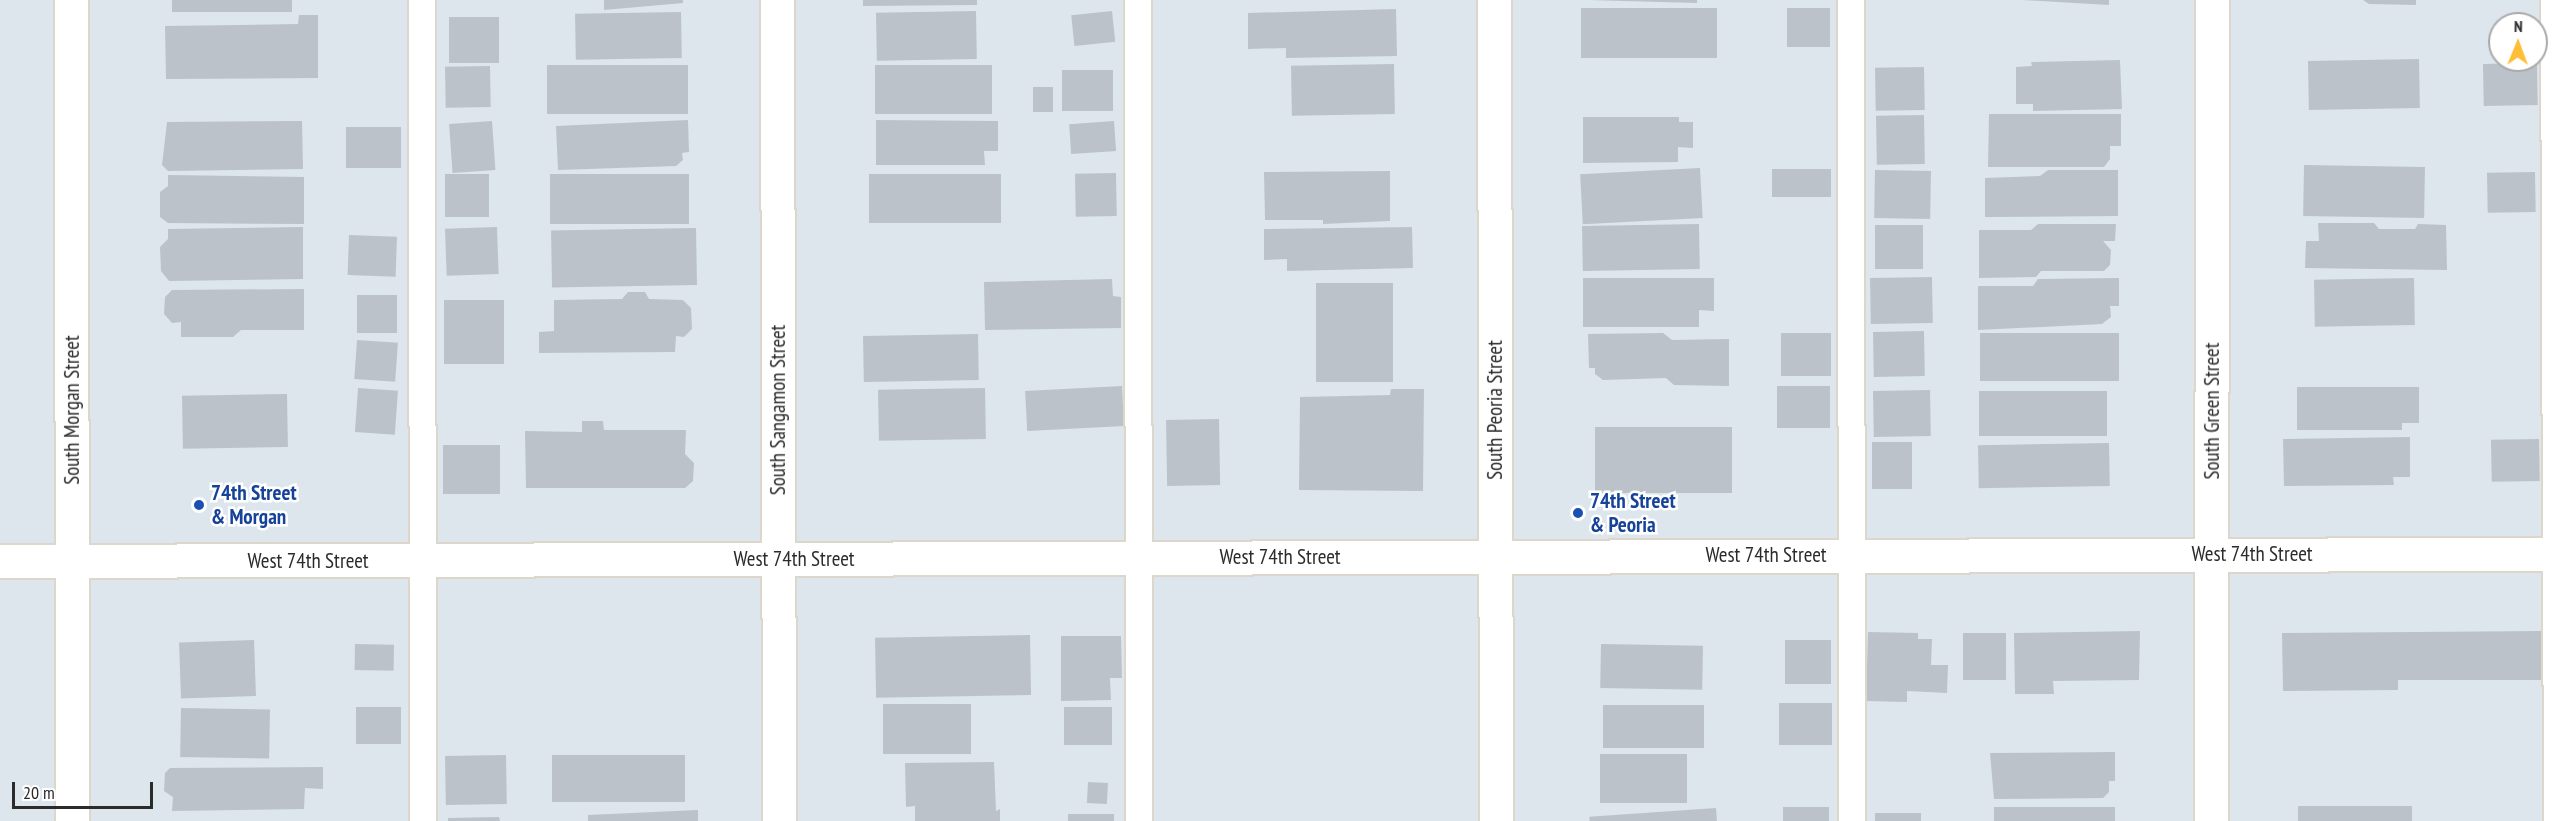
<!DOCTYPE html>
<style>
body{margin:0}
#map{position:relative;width:2560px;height:821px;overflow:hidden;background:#dde6ed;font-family:"PT Sans Narrow",sans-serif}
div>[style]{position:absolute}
.building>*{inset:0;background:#bcc2c9;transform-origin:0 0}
.roads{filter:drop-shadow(2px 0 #ddd7cb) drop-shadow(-2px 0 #ddd7cb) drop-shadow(0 2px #ddd7cb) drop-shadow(0 -2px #ddd7cb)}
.lane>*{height:26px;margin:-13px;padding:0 13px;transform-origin:13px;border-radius:13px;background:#fff}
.street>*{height:33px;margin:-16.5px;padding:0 16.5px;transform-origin:16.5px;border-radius:16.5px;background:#fff}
.secondary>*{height:33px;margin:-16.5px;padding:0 16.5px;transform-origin:16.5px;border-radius:16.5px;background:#fff}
.dots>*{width:16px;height:16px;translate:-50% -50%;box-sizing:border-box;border:3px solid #fff;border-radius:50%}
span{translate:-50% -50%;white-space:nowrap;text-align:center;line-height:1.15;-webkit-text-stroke:5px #fff;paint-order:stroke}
.street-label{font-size:21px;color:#2b2b2b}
.transit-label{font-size:21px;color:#164399;font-weight:700}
.left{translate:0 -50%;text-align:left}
.north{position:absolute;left:2488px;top:12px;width:60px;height:60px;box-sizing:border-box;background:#fff;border:2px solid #aaa;border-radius:50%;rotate:1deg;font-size:16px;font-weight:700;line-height:24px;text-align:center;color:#2b2b2b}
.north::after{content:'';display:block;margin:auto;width:21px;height:27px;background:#ffbe38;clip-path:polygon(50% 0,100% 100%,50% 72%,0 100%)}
.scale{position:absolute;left:12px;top:782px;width:141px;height:27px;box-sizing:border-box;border:3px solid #2b2b2b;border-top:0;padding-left:8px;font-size:18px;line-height:21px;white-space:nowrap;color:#2b2b2b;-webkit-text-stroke:4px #fff;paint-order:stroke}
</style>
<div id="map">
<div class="building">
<div style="left:172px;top:0;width:120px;height:12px"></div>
<div style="clip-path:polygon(604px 0,683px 0,683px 3px,604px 10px)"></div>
<div style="clip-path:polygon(863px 0,977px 0,977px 5px,863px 6px)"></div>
<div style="clip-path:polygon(1587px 0,1697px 0,1697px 3px)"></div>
<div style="clip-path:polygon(2023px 0,2109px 0,2109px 5px)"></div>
<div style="clip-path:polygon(2363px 0,2416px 0,2416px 5px,2369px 4px)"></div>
<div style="left:1717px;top:8px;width:50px;height:136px;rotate:90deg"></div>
<div style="left:1787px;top:8px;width:43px;height:39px"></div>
<div style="clip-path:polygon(1396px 9px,1397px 56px,1286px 58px,1286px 48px,1248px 49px,1248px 13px)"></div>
<div style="left:976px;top:11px;width:48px;height:100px;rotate:89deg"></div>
<div style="left:1112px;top:11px;width:31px;height:41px;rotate:84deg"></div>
<div style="left:681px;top:12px;width:46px;height:106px;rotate:89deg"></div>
<div style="clip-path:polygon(299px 15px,318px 15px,318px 78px,166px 79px,165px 26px,298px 24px)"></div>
<div style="left:499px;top:17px;width:46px;height:50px;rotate:90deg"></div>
<div style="left:2419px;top:59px;width:49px;height:111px;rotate:89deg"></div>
<div style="clip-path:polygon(2120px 60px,2122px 109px,2033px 111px,2033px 104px,2016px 104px,2016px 67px,2032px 66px,2031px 62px)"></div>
<div style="left:2537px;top:63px;width:42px;height:54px;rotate:89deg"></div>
<div style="left:1394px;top:64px;width:50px;height:103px;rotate:89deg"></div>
<div style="left:688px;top:65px;width:49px;height:141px;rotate:90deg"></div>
<div style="left:875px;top:65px;width:117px;height:49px"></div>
<div style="left:490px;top:66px;width:41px;height:45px;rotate:89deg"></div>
<div style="left:1924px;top:67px;width:43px;height:49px;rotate:89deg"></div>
<div style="left:1062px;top:70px;width:51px;height:41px"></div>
<div style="left:1033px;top:87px;width:20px;height:25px"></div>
<div style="clip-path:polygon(1989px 114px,2121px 114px,2121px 146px,2110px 146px,2110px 159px,2104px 167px,1988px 167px)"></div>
<div style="left:1924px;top:115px;width:49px;height:48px;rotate:89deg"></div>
<div style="clip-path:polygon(1583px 117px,1679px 117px,1679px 122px,1693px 122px,1693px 148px,1678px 147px,1678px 162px,1583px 163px)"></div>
<div style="clip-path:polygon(688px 120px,689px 152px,682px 153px,683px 160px,676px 166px,558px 170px,556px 126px)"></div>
<div style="clip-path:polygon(876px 120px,998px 121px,998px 151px,984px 151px,985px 165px,876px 165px)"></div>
<div style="clip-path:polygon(302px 121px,303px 169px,168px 171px,162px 165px,167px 122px)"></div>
<div style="left:492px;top:121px;width:49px;height:43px;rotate:86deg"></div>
<div style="left:1114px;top:121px;width:30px;height:45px;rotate:86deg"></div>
<div style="left:346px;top:127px;width:55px;height:41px"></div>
<div style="left:2425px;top:167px;width:51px;height:121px;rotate:91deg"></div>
<div style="left:1700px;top:168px;width:50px;height:120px;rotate:87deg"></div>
<div style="left:1772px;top:169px;width:59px;height:28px"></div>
<div style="left:1875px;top:170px;width:56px;height:48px;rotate:1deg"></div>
<div style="clip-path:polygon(2048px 170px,2118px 170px,2118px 216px,1985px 217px,1985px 178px,2040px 176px)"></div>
<div style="clip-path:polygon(1390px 171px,1390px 221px,1323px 224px,1323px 220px,1265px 220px,1264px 172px)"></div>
<div style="left:2535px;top:172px;width:40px;height:48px;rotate:89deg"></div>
<div style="left:1116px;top:173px;width:43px;height:41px;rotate:89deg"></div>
<div style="left:445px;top:174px;width:44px;height:43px"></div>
<div style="left:689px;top:174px;width:50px;height:139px;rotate:90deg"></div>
<div style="left:869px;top:174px;width:132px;height:49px"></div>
<div style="clip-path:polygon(168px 175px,304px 177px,304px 224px,168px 223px,160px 217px,160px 192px,168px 186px)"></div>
<div style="clip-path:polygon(2318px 223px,2374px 223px,2379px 229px,2415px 229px,2418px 224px,2446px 225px,2447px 270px,2305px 268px,2306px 241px,2319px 241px)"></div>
<div style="left:1699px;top:224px;width:45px;height:117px;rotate:89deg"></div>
<div style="clip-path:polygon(2038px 224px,2116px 224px,2115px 241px,2103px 241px,2111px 250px,2110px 265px,2104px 271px,2041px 271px,2036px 277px,1979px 278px,1979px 230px,2031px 230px)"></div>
<div style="left:1875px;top:225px;width:48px;height:44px"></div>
<div style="clip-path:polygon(303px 227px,303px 279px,169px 281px,161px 271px,160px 247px,168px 239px,168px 229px)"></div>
<div style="left:497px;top:227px;width:47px;height:52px;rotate:88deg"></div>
<div style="clip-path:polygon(1412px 227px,1413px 268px,1287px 271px,1287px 259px,1264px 260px,1264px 229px)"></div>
<div style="left:696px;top:228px;width:57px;height:145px;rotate:89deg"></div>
<div style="left:349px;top:235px;width:48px;height:40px;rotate:2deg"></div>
<div style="left:1932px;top:277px;width:46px;height:62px;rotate:89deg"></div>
<div style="clip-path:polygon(1583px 278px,1714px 278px,1714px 311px,1699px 310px,1699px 327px,1583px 327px)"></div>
<div style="clip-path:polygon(2119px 278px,2119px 306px,2110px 306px,2111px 317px,2102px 324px,1978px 330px,1978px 286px,2033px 286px,2038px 279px)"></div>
<div style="left:2414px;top:278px;width:47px;height:100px;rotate:89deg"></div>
<div style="clip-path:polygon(1112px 279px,1113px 296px,1121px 297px,1121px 328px,985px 330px,984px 282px)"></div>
<div style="left:1316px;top:283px;width:77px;height:99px"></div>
<div style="clip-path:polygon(304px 289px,304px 330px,241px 330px,233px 337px,181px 337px,181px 322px,172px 323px,164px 314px,165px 297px,172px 290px)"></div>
<div style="clip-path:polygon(628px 292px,645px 292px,649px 299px,683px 300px,691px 308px,692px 329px,684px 337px,676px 336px,675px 352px,539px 353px,539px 332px,554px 331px,554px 300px,622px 299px)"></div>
<div style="left:357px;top:295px;width:40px;height:38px"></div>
<div style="left:444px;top:300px;width:60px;height:64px"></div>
<div style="left:1924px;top:331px;width:45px;height:51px;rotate:89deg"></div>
<div style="clip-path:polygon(1663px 333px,1672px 340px,1729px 339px,1729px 386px,1674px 385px,1666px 378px,1603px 380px,1595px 374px,1595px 368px,1589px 368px,1588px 334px)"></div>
<div style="left:1781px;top:333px;width:50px;height:43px"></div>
<div style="left:1980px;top:333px;width:139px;height:48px"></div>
<div style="left:978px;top:334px;width:46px;height:115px;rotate:89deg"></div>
<div style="left:357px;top:340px;width:41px;height:39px;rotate:4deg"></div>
<div style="left:1122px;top:386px;width:40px;height:97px;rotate:87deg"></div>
<div style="left:1777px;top:386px;width:53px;height:42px"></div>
<div style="clip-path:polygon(2297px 387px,2419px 387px,2419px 423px,2402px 423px,2402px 430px,2297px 430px)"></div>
<div style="left:358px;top:388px;width:40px;height:44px;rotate:4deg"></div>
<div style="left:985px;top:388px;width:51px;height:107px;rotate:89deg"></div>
<div style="clip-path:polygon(1391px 389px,1424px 389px,1423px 491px,1299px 490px,1300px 397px,1390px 395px)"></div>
<div style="left:1930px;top:390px;width:46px;height:57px;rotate:89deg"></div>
<div style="left:1979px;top:391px;width:128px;height:45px"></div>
<div style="left:287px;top:394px;width:53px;height:105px;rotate:89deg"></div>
<div style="left:1219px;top:419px;width:66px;height:53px;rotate:89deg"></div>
<div style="clip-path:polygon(582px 421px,603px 421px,604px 430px,686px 430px,685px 454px,694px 463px,693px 481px,685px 488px,526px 488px,525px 431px,582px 432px)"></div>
<div style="left:1595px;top:427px;width:137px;height:66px"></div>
<div style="clip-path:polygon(2410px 437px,2410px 477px,2393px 477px,2394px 485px,2284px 486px,2283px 439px)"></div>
<div style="left:2539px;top:439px;width:42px;height:48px;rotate:89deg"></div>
<div style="left:1872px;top:442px;width:40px;height:47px"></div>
<div style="left:2109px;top:443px;width:43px;height:131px;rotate:89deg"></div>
<div style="left:500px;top:445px;width:49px;height:57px;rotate:90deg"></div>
<div style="clip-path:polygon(2140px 631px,2139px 680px,2053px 681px,2054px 694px,2015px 694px,2014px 633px)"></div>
<div style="clip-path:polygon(2542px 631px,2543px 680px,2398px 680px,2398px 690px,2283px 691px,2282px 633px)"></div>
<div style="clip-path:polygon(1868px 632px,1918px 633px,1918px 639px,1932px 639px,1931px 665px,1948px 665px,1947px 693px,1907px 691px,1907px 702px,1866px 701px)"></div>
<div style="left:1963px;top:633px;width:43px;height:47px"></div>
<div style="left:1030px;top:635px;width:60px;height:155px;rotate:89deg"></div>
<div style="clip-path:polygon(1061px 636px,1121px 636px,1122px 678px,1110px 678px,1111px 700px,1061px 701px)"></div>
<div style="left:254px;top:640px;width:56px;height:75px;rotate:88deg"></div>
<div style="left:1785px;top:640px;width:46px;height:44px"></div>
<div style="left:355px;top:644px;width:39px;height:26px;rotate:1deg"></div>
<div style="left:1601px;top:644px;width:102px;height:44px;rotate:1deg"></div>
<div style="left:1779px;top:703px;width:53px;height:42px"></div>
<div style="left:883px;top:704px;width:88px;height:50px"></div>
<div style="left:1704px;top:705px;width:43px;height:101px;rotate:90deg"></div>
<div style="left:356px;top:707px;width:45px;height:37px"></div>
<div style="left:1064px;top:707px;width:48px;height:38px"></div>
<div style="left:181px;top:708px;width:89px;height:49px;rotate:1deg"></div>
<div style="clip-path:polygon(2115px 752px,2115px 781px,2109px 781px,2109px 792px,2103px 798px,1994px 799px,1990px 753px)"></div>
<div style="left:1600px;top:754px;width:87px;height:49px"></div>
<div style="left:506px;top:755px;width:49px;height:61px;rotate:89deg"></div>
<div style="left:552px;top:755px;width:133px;height:47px"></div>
<div style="clip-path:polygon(994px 762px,996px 811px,1000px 809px,1000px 821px,915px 821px,915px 806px,906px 807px,905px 763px)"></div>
<div style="clip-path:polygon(323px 767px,323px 789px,305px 788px,304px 809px,172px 811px,173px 797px,164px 791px,165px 773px,170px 768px)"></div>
<div style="left:1088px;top:782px;width:20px;height:21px;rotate:3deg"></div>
<div style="left:2412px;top:806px;width:15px;height:114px;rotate:90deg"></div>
<div style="left:1829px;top:807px;width:14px;height:46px;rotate:90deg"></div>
<div style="left:2115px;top:807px;width:14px;height:121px;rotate:90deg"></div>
<div style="left:1716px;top:808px;width:13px;height:127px;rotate:86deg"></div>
<div style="clip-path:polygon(698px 810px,698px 821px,588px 821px,588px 815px)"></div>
<div style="left:1875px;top:813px;width:46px;height:8px"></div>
<div style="left:1068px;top:814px;width:46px;height:7px"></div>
<div style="clip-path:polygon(499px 817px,500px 821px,448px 821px,448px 818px)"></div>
</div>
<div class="roads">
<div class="lane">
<div style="left:422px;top:0;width:821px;rotate:89.93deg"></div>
<div style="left:1138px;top:0;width:821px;rotate:89.93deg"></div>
<div style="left:1851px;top:0;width:821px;rotate:89.93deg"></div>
<div style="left:2554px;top:0;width:821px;rotate:89.79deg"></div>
</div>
<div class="street">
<div style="left:71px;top:0;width:821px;rotate:89.93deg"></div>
<div style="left:777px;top:0;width:821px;rotate:89.86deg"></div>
<div style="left:1494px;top:0;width:821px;rotate:89.86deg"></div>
<div style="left:2211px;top:821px;width:821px;rotate:-89.93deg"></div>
</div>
<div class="secondary">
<div style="left:0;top:561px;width:2560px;rotate:-0.16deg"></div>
</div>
</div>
<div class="dots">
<div style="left:199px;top:505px;background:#1a4fb4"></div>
<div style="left:1578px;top:513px;background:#1a4fb4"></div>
</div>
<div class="street-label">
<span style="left:72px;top:410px;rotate:-90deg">South Morgan Street</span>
<span style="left:778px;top:410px;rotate:-90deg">South Sangamon Street</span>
<span style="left:1495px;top:410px;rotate:-90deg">South Peoria Street</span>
<span style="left:2212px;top:411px;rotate:-90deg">South Green Street</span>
<span style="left:2252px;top:554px">West 74th Street</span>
<span style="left:1766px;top:555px">West 74th Street</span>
<span style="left:1280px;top:557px">West 74th Street</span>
<span style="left:794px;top:559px">West 74th Street</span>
<span style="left:308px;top:561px">West 74th Street</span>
</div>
<div class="transit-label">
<span class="left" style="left:211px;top:505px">74th Street<br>&amp; Morgan</span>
<span class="left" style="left:1590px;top:513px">74th Street<br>&amp; Peoria</span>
</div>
<div class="north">N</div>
<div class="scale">20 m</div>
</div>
